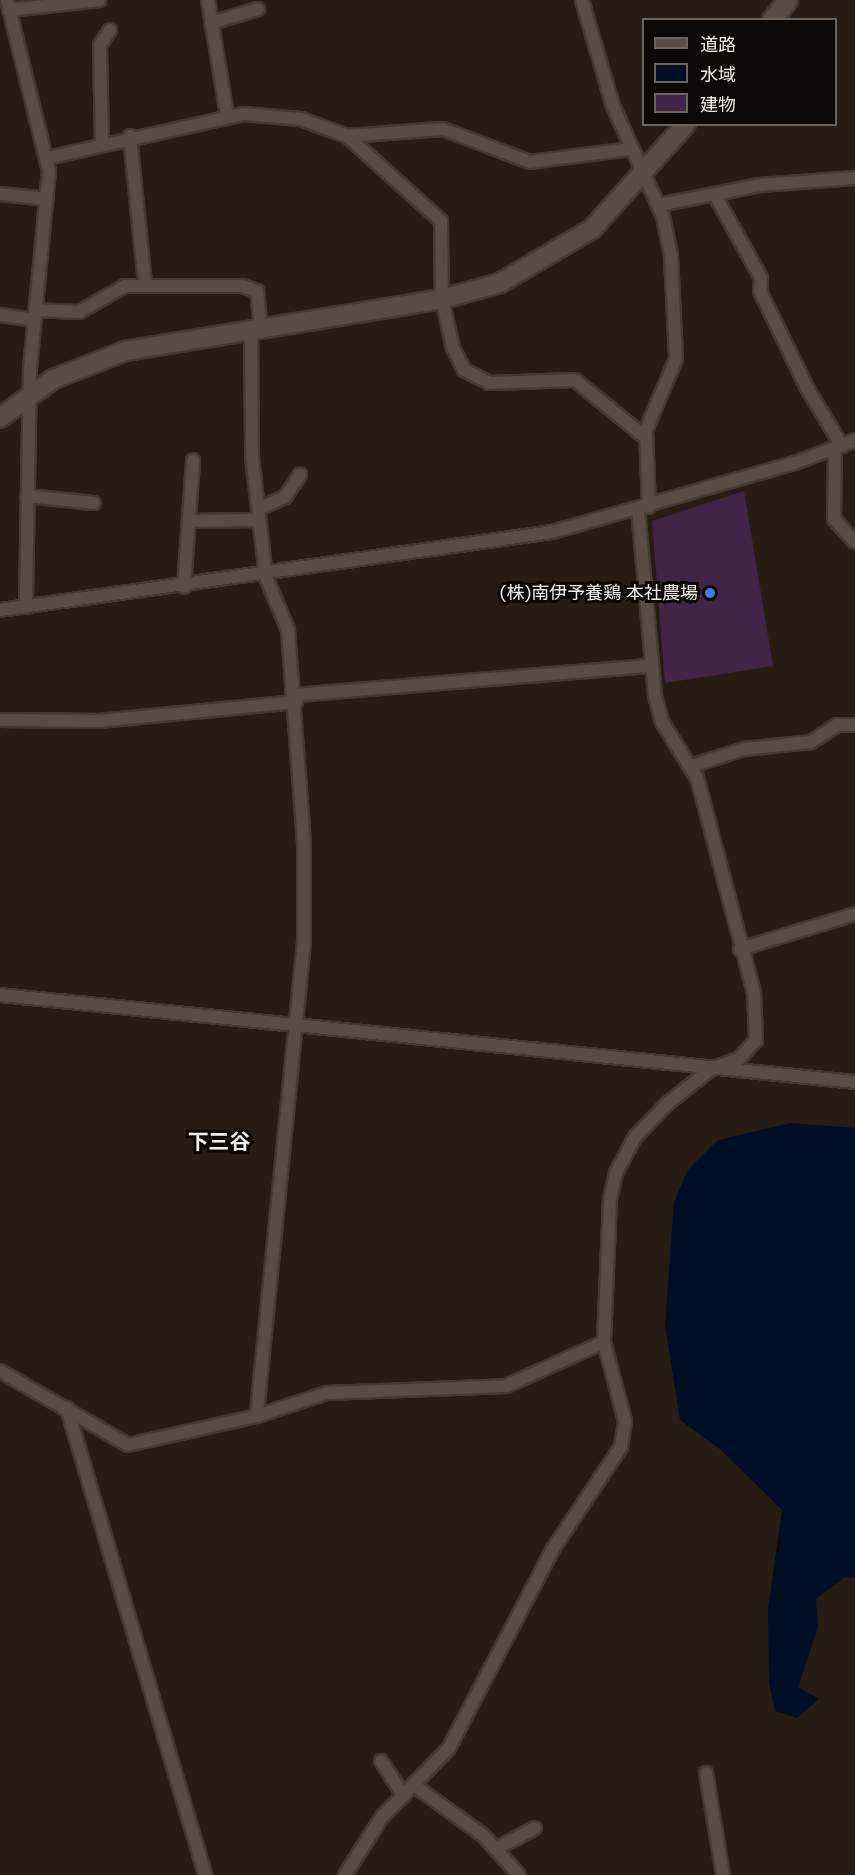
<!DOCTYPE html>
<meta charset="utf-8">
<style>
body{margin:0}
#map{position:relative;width:855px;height:1875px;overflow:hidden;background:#261c14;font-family:"DM Sans","Noto Sans JP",sans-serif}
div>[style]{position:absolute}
.water>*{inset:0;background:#000f26}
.building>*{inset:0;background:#412446}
.roads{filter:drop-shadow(2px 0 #413a34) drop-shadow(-2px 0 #413a34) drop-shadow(0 2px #413a34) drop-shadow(0 -2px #413a34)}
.street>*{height:12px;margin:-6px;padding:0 6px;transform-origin:6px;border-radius:6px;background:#584c43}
.secondary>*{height:18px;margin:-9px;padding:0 9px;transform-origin:9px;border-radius:9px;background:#584c43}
.dots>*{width:16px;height:16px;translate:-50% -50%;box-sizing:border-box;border:3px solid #0c0805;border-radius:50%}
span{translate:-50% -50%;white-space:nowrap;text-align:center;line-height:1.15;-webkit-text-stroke:6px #0c0805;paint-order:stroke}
.poi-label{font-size:18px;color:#f4ede7}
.right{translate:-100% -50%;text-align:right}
.quarter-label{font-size:21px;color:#f4ede7;font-weight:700}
.legend{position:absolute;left:642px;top:18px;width:195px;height:108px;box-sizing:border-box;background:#0c0805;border:2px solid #69645f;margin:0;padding:8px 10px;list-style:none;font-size:18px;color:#f4ede7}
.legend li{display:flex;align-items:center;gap:12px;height:30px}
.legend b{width:30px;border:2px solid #69645f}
</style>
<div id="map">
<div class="water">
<div style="clip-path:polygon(791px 1123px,855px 1128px,855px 1578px,845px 1577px,816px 1599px,818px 1627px,798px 1687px,819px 1699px,797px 1718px,775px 1711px,769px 1683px,768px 1609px,782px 1510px,721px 1450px,680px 1420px,665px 1325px,674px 1202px,688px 1170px,718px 1140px)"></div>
</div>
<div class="building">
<div style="clip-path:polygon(744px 491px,773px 666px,665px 683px,652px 521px)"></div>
</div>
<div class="roads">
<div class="street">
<div style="left:7px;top:0;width:176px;rotate:76.2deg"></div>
<div style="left:49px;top:171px;width:200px;rotate:95.5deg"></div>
<div style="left:30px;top:370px;width:237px;rotate:91deg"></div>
<div style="left:208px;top:0;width:117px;rotate:80.6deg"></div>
<div style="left:582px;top:0;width:110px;rotate:73.7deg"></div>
<div style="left:613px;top:106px;width:121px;rotate:65.6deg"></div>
<div style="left:663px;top:216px;width:41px;rotate:78.7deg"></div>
<div style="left:671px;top:256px;width:103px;rotate:87.2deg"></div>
<div style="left:676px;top:359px;width:77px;rotate:112.9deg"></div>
<div style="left:646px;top:430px;width:77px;rotate:87.8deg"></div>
<div style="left:9px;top:10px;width:91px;rotate:-6.3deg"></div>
<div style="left:211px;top:23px;width:49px;rotate:-16.6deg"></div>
<div style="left:130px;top:136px;width:149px;rotate:84.2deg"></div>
<div style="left:347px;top:136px;width:127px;rotate:42.1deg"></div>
<div style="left:441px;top:221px;width:78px;rotate:89.3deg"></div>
<div style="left:442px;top:299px;width:50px;rotate:77.3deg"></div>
<div style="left:453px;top:348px;width:25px;rotate:63deg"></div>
<div style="left:464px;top:370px;width:28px;rotate:27deg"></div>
<div style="left:489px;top:383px;width:86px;rotate:-2deg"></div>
<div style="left:575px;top:380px;width:90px;rotate:39.2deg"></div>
<div style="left:102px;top:143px;width:98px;rotate:-91.2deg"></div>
<div style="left:100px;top:45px;width:18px;rotate:-56deg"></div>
<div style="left:47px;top:158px;width:202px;rotate:-12.6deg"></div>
<div style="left:244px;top:114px;width:57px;rotate:5deg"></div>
<div style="left:301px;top:119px;width:49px;rotate:20.3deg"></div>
<div style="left:347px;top:136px;width:96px;rotate:-4.2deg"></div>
<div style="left:443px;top:129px;width:93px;rotate:20.8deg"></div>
<div style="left:530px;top:162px;width:101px;rotate:-7.4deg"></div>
<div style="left:0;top:194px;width:47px;rotate:6.1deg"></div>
<div style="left:716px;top:197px;width:93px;rotate:60.9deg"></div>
<div style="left:761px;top:278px;width:13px;rotate:94deg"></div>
<div style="left:760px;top:291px;width:108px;rotate:64.1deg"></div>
<div style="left:807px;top:388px;width:68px;rotate:58.9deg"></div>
<div style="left:659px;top:205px;width:103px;rotate:-11.2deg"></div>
<div style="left:760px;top:185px;width:95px;rotate:-4.2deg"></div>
<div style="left:35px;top:310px;width:44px;rotate:2.6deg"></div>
<div style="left:79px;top:312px;width:53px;rotate:-29.5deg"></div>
<div style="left:125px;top:286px;width:117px"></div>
<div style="left:242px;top:286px;width:16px;rotate:18deg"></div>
<div style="left:257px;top:291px;width:38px;rotate:84deg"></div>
<div style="left:0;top:315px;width:34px;rotate:8deg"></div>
<div style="left:251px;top:331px;width:126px;rotate:89.5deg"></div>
<div style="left:252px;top:457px;width:121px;rotate:83.3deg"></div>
<div style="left:266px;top:577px;width:57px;rotate:67.5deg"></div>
<div style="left:288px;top:630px;width:215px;rotate:85.7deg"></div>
<div style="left:304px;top:844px;width:98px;rotate:90deg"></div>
<div style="left:304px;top:942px;width:476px;rotate:95.7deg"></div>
<div style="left:835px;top:449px;width:70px;rotate:90.8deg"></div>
<div style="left:834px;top:519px;width:31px;rotate:48deg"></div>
<div style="left:27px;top:496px;width:67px;rotate:6deg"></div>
<div style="left:258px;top:509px;width:30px;rotate:-24deg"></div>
<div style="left:285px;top:497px;width:27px;rotate:-56deg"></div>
<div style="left:189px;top:521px;width:70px;rotate:-0.8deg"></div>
<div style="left:184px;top:587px;width:127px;rotate:-85.9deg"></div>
<div style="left:0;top:610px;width:557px;rotate:-8.04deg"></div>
<div style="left:552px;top:532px;width:253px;rotate:-15.9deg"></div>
<div style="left:795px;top:463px;width:64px;rotate:-21deg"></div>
<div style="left:295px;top:695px;width:355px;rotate:-4.7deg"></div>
<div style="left:0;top:720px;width:99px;rotate:0.6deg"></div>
<div style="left:99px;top:721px;width:198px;rotate:-5.5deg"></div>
<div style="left:691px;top:766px;width:56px;rotate:-17.8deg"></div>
<div style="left:744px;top:749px;width:67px;rotate:-6deg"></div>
<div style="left:811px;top:742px;width:31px;rotate:-33deg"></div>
<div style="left:837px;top:725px;width:18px"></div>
<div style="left:740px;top:949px;width:120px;rotate:-16.9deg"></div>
<div style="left:0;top:995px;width:859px;rotate:5.81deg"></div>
<div style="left:0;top:1371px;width:148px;rotate:30deg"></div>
<div style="left:128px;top:1445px;width:132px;rotate:-12.7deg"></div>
<div style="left:257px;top:1416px;width:74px;rotate:-18.2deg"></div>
<div style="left:327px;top:1393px;width:179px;rotate:-2.2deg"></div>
<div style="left:506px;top:1386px;width:107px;rotate:-24.2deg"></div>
<div style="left:67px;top:1408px;width:487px;rotate:73.5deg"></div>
<div style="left:381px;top:1761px;width:42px;rotate:56.7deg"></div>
<div style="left:706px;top:1773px;width:103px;rotate:80.5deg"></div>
<div style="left:415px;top:1786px;width:85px;rotate:35.9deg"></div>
<div style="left:484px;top:1836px;width:52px;rotate:48.1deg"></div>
<div style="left:496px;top:1849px;width:44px;rotate:-28.3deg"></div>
<div style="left:345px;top:1875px;width:69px;rotate:-57.5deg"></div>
<div style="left:382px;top:1817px;width:96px;rotate:-45.8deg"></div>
<div style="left:449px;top:1748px;width:225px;rotate:-62.4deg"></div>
<div style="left:553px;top:1549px;width:123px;rotate:-56.3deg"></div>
<div style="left:621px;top:1447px;width:26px;rotate:-81deg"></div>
<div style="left:625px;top:1421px;width:82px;rotate:-104.9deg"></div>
<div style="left:604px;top:1342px;width:143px;rotate:-87.6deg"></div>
<div style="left:610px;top:1199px;width:27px;rotate:-77deg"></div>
<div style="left:616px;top:1173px;width:41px;rotate:-62.2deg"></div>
<div style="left:635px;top:1137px;width:47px;rotate:-45.9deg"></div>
<div style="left:668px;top:1103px;width:55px;rotate:-38.3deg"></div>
<div style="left:711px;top:1069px;width:30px;rotate:-20deg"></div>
<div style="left:739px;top:1059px;width:25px;rotate:-48deg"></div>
<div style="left:756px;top:1040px;width:47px;rotate:-92.4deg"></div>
<div style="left:754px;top:993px;width:222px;rotate:-104.8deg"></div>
<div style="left:697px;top:778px;width:66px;rotate:-122deg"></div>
<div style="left:662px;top:722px;width:27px;rotate:-105deg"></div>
<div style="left:655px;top:696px;width:187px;rotate:-95.2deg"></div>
</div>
<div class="secondary">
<div style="left:772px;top:20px;width:26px;rotate:-51deg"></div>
<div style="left:0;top:418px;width:66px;rotate:-36.3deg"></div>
<div style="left:53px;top:379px;width:77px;rotate:-21.3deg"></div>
<div style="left:125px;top:351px;width:321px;rotate:-9.3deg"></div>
<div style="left:442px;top:299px;width:60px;rotate:-15.4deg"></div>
<div style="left:500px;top:283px;width:107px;rotate:-30.4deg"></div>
<div style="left:592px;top:229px;width:141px;rotate:-48.2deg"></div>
</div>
</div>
<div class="dots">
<div style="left:710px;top:593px;background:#3f7fe0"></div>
</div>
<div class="poi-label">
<span class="right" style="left:698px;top:593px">(株)南伊予養鶏 本社農場</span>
</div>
<div class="quarter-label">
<span style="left:219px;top:1142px">下三谷</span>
</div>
<ul class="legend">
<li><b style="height:8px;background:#584c43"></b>道路</li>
<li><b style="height:16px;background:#000f26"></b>水域</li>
<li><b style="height:16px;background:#412446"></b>建物</li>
</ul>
</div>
